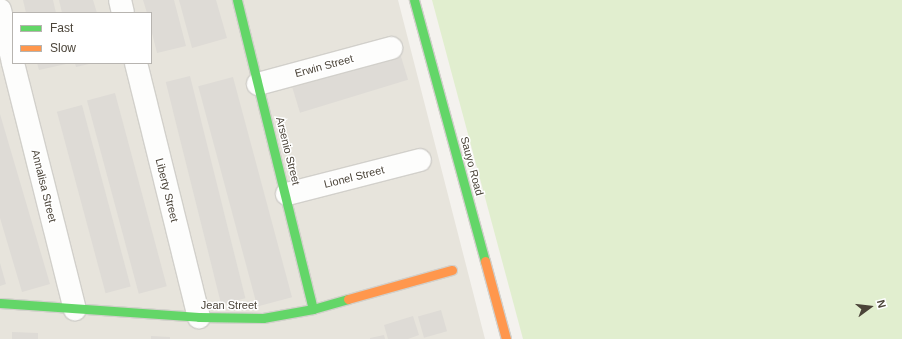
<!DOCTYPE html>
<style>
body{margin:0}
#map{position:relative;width:902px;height:339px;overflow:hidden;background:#f4f2ee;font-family:Helvetica,sans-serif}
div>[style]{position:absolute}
.residential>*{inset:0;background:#e7e4dc}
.green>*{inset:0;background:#e1eecf}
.building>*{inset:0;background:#dedbd6;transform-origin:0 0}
.roads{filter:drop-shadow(1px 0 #d2d0cb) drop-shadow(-1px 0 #d2d0cb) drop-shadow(0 1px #d2d0cb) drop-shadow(0 -1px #d2d0cb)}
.street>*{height:22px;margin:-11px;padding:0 11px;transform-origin:11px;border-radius:11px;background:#fdfdfc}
.fast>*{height:9px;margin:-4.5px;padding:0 4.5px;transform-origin:4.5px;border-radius:4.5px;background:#63d668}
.slow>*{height:9px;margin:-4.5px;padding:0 4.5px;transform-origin:4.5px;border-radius:4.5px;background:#ff974d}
span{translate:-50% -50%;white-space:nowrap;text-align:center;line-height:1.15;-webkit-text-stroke:3px #fff;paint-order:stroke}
.street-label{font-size:11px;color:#4b4439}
.legend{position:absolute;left:12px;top:12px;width:140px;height:52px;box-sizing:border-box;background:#fff;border:1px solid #b7b4b0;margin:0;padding:5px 7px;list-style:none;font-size:12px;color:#4b4439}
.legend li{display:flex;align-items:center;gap:8px;height:20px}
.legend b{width:20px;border:1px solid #b7b4b0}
.north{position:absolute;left:850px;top:287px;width:40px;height:40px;-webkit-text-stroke:3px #fff;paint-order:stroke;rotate:75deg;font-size:11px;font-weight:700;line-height:16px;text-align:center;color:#4b4439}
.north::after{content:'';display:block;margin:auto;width:14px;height:18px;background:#4b4439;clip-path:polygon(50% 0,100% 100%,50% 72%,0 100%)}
</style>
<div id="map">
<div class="residential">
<div style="clip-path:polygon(evenodd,0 0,398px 0,485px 339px,0 339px,0 0,13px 13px,151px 13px,151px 63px,13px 63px,13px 13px)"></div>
</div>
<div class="green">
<div style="clip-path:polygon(432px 0,902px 0,902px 339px,523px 339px)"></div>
</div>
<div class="building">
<div style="clip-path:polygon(23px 0,53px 0,56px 13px,26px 13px)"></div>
<div style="clip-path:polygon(59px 0,93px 0,97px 13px,62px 13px)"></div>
<div style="clip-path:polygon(143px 0,174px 0,186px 46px,157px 53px,151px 29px,151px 13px,147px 13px)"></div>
<div style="clip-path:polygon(179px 0,216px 0,227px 38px,192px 48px)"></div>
<div style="left:399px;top:50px;width:31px;height:113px;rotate:73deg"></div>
<div style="clip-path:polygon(37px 63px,66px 63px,66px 64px,39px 70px)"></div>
<div style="clip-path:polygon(75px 63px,89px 63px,89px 64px,76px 67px)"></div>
<div style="left:190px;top:76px;width:229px;height:25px;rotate:76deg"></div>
<div style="left:233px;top:77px;width:228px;height:36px;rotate:75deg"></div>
<div style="left:115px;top:93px;width:200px;height:29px;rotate:75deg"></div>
<div style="left:82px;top:105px;width:188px;height:26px;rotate:75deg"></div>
<div style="clip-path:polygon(0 114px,50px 284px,22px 292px,0 218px)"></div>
<div style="clip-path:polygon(0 263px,6px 284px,0 286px)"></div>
<div style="left:441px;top:310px;width:22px;height:24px;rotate:74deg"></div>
<div style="clip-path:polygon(413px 316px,419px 335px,408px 339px,388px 339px,384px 325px)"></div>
<div style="clip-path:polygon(12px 332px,38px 333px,38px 339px,12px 339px)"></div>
<div style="clip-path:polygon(384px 335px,385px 339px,370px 339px,370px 338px)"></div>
<div style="clip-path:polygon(151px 336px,170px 337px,170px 339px,151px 339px)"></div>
</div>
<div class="roads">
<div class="street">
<div style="left:120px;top:0;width:13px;rotate:77deg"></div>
<div style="left:0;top:10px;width:54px;rotate:76deg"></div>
<div style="left:13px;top:63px;width:254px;rotate:75.9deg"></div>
<div style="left:136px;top:63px;width:262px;rotate:76.1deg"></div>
<div style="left:258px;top:84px;width:138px;rotate:-15.1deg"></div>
<div style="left:287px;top:194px;width:137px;rotate:-14.3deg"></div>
</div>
<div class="fast">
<div style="left:237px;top:0;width:318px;rotate:76.2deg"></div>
<div style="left:414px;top:0;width:270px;rotate:74.8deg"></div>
<div style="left:0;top:303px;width:199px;rotate:4deg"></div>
<div style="left:199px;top:317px;width:64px;rotate:0.9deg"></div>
<div style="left:263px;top:318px;width:51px;rotate:-10.2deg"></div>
<div style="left:313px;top:309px;width:36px;rotate:-16deg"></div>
</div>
<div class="slow">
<div style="left:485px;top:261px;width:81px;rotate:74.9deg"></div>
<div style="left:348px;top:299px;width:108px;rotate:-15.6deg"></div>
</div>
</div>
<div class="street-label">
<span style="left:324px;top:66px;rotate:-15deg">Erwin Street</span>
<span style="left:288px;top:151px;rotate:76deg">Arsenio Street</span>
<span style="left:472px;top:166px;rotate:75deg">Sauyo Road</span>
<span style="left:354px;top:177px;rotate:-14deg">Lionel Street</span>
<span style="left:44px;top:186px;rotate:76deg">Annalisa Street</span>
<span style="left:167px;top:190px;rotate:76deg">Liberty Street</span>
<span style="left:229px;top:305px">Jean Street</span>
</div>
<ul class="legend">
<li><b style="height:5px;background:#63d668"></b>Fast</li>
<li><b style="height:5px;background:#ff974d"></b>Slow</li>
</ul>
<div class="north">N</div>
</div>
